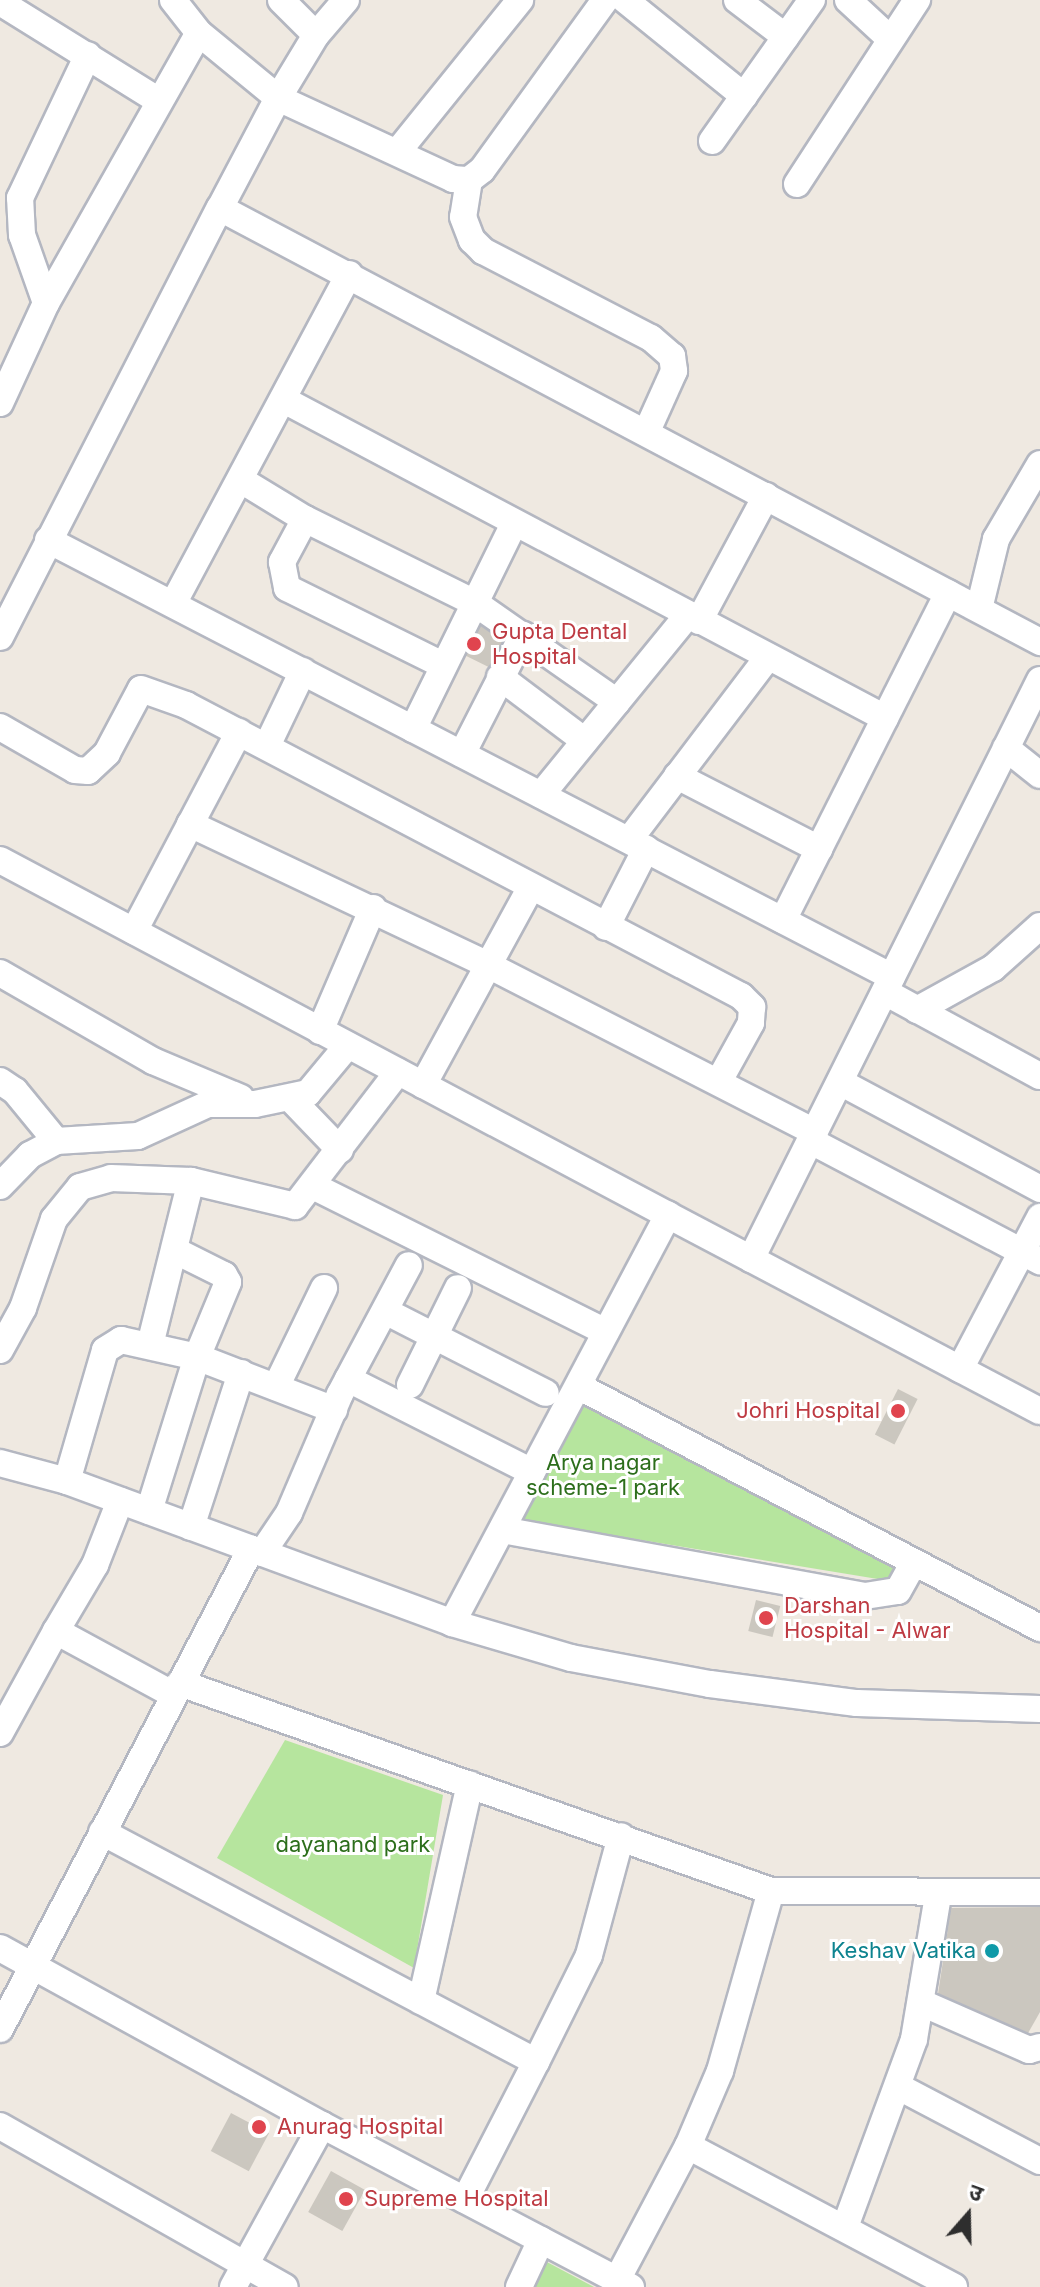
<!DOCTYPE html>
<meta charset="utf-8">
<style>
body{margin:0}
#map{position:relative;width:1040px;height:2287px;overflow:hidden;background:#efe9e1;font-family:Inter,"Noto Sans Devanagari",sans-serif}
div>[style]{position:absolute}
.green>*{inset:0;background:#b6e59e}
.building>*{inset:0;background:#cbc7bf;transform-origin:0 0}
.roads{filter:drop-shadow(2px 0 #b4b7c1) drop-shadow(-2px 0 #b4b7c1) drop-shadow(0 2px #b4b7c1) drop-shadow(0 -2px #b4b7c1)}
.minor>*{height:26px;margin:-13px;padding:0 13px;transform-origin:13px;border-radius:13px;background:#fff}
.dots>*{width:22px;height:22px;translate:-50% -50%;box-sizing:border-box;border:4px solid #fff;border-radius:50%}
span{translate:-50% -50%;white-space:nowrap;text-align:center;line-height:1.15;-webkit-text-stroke:6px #fff;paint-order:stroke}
.health-label{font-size:22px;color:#be3a42}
.left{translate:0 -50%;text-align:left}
.right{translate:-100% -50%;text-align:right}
.park-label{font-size:22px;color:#2c6e1b}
.culture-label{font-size:22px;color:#0d838f}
.north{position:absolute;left:928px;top:2175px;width:80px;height:80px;-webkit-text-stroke:6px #fff;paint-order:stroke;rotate:20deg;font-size:22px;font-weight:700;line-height:32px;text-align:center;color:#2e2e2e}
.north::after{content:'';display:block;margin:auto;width:28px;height:36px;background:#2e2e2e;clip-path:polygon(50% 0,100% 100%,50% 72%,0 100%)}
</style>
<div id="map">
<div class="green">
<div style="clip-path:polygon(584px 1400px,898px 1563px,890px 1581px,514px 1519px)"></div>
<div style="clip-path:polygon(285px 1740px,443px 1795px,414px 1968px,217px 1858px)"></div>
<div style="clip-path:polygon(545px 2261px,594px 2287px,532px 2287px)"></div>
</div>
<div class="building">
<div style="left:470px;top:620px;width:39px;height:34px;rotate:26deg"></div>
<div style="left:898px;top:1389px;width:22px;height:51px;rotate:27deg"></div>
<div style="left:756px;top:1600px;width:25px;height:32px;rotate:14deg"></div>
<div style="clip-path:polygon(1040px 1907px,1040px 2012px,1027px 2035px,938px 1994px,951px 1908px)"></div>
<div style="left:231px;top:2113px;width:43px;height:43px;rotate:28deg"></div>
<div style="left:331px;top:2171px;width:39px;height:47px;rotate:29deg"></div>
</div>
<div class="roads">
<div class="minor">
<div style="left:173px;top:0;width:42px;rotate:51.8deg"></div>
<div style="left:199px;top:33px;width:102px;rotate:39.4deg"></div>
<div style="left:278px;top:98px;width:193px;rotate:24.8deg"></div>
<div style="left:453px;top:179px;width:16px;rotate:4deg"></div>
<div style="left:469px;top:180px;width:16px;rotate:-38deg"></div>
<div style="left:482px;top:170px;width:210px;rotate:-54.1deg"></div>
<div style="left:281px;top:0;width:49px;rotate:45deg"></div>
<div style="left:625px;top:0;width:153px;rotate:38.9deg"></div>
<div style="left:737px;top:0;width:61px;rotate:37.1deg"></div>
<div style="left:848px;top:0;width:56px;rotate:42.8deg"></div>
<div style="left:0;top:2px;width:187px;rotate:31.9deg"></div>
<div style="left:712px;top:141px;width:173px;rotate:-54.7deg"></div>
<div style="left:399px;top:150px;width:193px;rotate:-51.1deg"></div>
<div style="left:469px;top:180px;width:37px;rotate:99deg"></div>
<div style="left:463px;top:217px;width:25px;rotate:69deg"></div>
<div style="left:472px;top:240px;width:16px;rotate:45deg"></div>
<div style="left:483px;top:251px;width:189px;rotate:27.4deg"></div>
<div style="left:651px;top:338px;width:28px;rotate:41deg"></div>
<div style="left:672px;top:356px;width:15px;rotate:82deg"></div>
<div style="left:674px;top:371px;width:66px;rotate:114.2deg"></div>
<div style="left:797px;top:184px;width:220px;rotate:-56.9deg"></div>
<div style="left:220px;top:208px;width:124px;rotate:-62.2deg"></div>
<div style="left:278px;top:98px;width:74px;rotate:-58.9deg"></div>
<div style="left:316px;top:35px;width:46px;rotate:-49.4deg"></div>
<div style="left:46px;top:303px;width:72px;rotate:-109.4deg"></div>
<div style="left:22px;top:235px;width:37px;rotate:-93deg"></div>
<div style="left:20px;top:198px;width:158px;rotate:-64.6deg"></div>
<div style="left:284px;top:400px;width:680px;rotate:27.88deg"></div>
<div style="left:0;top:403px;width:110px;rotate:-65.3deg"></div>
<div style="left:46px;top:303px;width:310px;rotate:-60.5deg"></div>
<div style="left:241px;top:480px;width:75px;rotate:31.4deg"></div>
<div style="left:305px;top:519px;width:190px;rotate:26.3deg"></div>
<div style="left:475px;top:603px;width:173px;rotate:34.9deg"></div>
<div style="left:305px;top:519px;width:49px;rotate:118.1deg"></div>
<div style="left:282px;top:562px;width:26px;rotate:79deg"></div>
<div style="left:287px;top:588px;width:174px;rotate:26.3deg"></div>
<div style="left:48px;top:540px;width:950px;rotate:27.37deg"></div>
<div style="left:173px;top:604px;width:374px;rotate:-61.9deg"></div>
<div style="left:979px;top:609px;width:72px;rotate:-76.3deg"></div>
<div style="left:996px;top:539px;width:87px;rotate:-59.6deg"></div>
<div style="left:699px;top:621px;width:142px;rotate:-61.8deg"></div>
<div style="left:0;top:637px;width:482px;rotate:-62.9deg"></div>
<div style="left:220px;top:208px;width:928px;rotate:27.89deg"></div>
<div style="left:500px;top:677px;width:106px;rotate:37deg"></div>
<div style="left:0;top:727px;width:86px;rotate:29.8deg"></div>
<div style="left:75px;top:770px;width:13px;rotate:4deg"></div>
<div style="left:88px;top:771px;width:26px;rotate:-43deg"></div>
<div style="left:107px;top:753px;width:72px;rotate:-62deg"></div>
<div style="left:141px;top:689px;width:48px;rotate:19.6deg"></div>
<div style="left:186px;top:705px;width:627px;rotate:27.67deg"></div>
<div style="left:741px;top:996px;width:16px;rotate:45deg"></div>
<div style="left:752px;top:1007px;width:16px;rotate:94deg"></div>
<div style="left:751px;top:1023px;width:66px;rotate:118.9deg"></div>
<div style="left:413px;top:729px;width:229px;rotate:-63.8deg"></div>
<div style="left:267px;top:746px;width:83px;rotate:-64.4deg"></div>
<div style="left:1006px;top:748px;width:43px;rotate:38.5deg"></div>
<div style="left:462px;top:754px;width:134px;rotate:-62.9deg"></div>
<div style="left:677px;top:776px;width:160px;rotate:27.2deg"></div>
<div style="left:541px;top:795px;width:232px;rotate:-50.8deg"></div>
<div style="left:190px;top:824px;width:330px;rotate:25.3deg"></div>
<div style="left:488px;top:965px;width:367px;rotate:27.1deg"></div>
<div style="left:629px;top:840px;width:230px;rotate:-52.8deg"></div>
<div style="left:0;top:860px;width:756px;rotate:27.99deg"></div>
<div style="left:783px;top:920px;width:366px;rotate:-63.2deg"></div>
<div style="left:606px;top:927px;width:88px;rotate:-62.9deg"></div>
<div style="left:134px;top:931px;width:225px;rotate:-62.2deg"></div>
<div style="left:0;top:973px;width:177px;rotate:29.9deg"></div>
<div style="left:153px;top:1061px;width:95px;rotate:22.8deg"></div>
<div style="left:885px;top:992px;width:176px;rotate:28.5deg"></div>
<div style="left:917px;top:1010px;width:87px;rotate:-28.9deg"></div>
<div style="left:993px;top:968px;width:63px;rotate:-41.8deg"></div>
<div style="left:320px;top:1031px;width:134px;rotate:-66.7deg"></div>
<div style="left:0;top:1081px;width:18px;rotate:34deg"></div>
<div style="left:15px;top:1091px;width:65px;rotate:50.6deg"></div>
<div style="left:840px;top:1082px;width:227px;rotate:28.1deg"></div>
<div style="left:423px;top:1085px;width:226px;rotate:-61.4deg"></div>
<div style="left:290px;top:1098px;width:72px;rotate:46.1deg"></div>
<div style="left:811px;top:1141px;width:259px;rotate:27.7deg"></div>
<div style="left:0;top:1186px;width:43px;rotate:-45.9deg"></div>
<div style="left:30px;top:1155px;width:30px;rotate:-28deg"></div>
<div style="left:56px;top:1141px;width:82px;rotate:-3.5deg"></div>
<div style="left:138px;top:1136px;width:77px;rotate:-24.6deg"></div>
<div style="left:208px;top:1104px;width:47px"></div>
<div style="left:255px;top:1104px;width:54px;rotate:-11.7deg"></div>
<div style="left:308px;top:1093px;width:62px;rotate:-50.2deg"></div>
<div style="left:313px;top:1186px;width:327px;rotate:26.5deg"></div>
<div style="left:751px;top:1259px;width:647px;rotate:-63.47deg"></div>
<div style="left:387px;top:1312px;width:178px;rotate:27deg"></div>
<div style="left:150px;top:1345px;width:169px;rotate:-76deg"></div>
<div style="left:0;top:1350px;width:48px;rotate:-61.3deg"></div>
<div style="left:23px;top:1308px;width:94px;rotate:-70.8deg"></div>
<div style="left:54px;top:1219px;width:41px;rotate:-50.9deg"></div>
<div style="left:80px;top:1187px;width:32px;rotate:-16deg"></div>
<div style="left:111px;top:1178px;width:80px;rotate:2.1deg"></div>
<div style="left:191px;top:1181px;width:107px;rotate:13.5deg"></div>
<div style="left:295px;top:1206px;width:169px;rotate:-52.5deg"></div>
<div style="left:960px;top:1369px;width:172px;rotate:-62.2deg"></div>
<div style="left:348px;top:1379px;width:206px;rotate:26.8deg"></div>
<div style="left:410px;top:1385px;width:108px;rotate:-63.7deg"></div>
<div style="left:578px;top:1386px;width:522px;rotate:27.65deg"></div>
<div style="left:276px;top:1387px;width:110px;rotate:-64.1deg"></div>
<div style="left:0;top:1463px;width:69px;rotate:15deg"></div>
<div style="left:67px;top:1481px;width:410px;rotate:20.2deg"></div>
<div style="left:452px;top:1623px;width:124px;rotate:16.4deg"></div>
<div style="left:571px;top:1658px;width:141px;rotate:10.6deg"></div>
<div style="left:710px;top:1684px;width:148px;rotate:7.4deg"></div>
<div style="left:857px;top:1703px;width:183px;rotate:1.9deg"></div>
<div style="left:67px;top:1481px;width:136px;rotate:-73.8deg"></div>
<div style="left:105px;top:1350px;width:19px;rotate:-32deg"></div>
<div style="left:121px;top:1340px;width:78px;rotate:12.6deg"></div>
<div style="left:197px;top:1357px;width:147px;rotate:21.1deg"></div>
<div style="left:149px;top:1511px;width:161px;rotate:-72.7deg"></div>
<div style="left:197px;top:1357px;width:81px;rotate:-67.5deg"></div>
<div style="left:228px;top:1282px;width:8px;rotate:-120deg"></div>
<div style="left:224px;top:1275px;width:54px;rotate:-153.4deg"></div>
<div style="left:191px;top:1527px;width:162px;rotate:-72deg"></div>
<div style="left:502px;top:1530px;width:369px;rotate:10.3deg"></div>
<div style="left:865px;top:1596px;width:33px;rotate:-9deg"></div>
<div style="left:898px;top:1591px;width:33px;rotate:-61deg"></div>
<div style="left:262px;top:1553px;width:48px;rotate:-56deg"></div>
<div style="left:289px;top:1513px;width:129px;rotate:-66.8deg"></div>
<div style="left:340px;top:1394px;width:146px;rotate:-61.9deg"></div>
<div style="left:452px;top:1623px;width:462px;rotate:-62.1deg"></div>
<div style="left:668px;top:1215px;width:420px;rotate:27.8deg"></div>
<div style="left:56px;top:1631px;width:77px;rotate:-59.4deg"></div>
<div style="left:95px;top:1565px;width:69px;rotate:-68.7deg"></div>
<div style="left:180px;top:1683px;width:627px;rotate:19.39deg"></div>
<div style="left:771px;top:1891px;width:269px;rotate:0.2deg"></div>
<div style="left:0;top:1733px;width:116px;rotate:-61.2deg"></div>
<div style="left:56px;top:1631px;width:134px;rotate:28.5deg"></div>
<div style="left:102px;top:1832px;width:491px;rotate:27.9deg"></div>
<div style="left:536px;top:2062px;width:119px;rotate:-63.6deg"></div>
<div style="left:589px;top:1955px;width:123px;rotate:-74.9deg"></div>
<div style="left:0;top:1948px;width:367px;rotate:28.8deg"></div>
<div style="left:421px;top:2001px;width:222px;rotate:-77.3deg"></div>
<div style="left:922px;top:2003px;width:117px;rotate:23.7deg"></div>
<div style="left:1029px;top:2050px;width:11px;rotate:-15deg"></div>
<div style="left:0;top:2029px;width:542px;rotate:-62.39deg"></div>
<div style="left:899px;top:2087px;width:159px;rotate:27.7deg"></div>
<div style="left:0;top:2126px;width:327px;rotate:29.5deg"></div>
<div style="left:688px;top:2146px;width:301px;rotate:27.9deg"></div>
<div style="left:465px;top:2200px;width:155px;rotate:-62.8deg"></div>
<div style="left:845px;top:2227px;width:200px;rotate:-69.8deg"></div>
<div style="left:914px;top:2039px;width:146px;rotate:-80.5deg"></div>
<div style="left:617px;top:2280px;width:152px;rotate:-62.1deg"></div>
<div style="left:688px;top:2146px;width:82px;rotate:-66.9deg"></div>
<div style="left:720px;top:2071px;width:187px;rotate:-74.2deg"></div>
<div style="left:233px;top:2287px;width:185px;rotate:-61.2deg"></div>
<div style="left:322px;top:2125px;width:349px;rotate:27.7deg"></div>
<div style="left:519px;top:2287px;width:52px;rotate:-64.9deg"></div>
</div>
</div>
<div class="dots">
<div style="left:474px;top:644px;background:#e0444e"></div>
<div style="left:898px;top:1411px;background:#e0444e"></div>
<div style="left:766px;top:1618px;background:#e0444e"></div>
<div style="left:992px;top:1951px;background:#0f9aa8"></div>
<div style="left:259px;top:2127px;background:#e0444e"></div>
<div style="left:346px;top:2199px;background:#e0444e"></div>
</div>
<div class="health-label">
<span class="left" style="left:492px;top:644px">Gupta Dental<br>Hospital</span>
<span class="right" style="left:880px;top:1411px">Johri Hospital</span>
<span class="left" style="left:784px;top:1618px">Darshan<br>Hospital - Alwar</span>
<span class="left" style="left:277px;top:2127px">Anurag Hospital</span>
<span class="left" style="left:364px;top:2199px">Supreme Hospital</span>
</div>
<div class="park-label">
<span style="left:603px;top:1475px">Arya nagar<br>scheme-1 park</span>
<span style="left:353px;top:1845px">dayanand park</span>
</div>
<div class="culture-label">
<span class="right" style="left:976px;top:1951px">Keshav Vatika</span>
</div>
<div class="north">उ</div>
</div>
